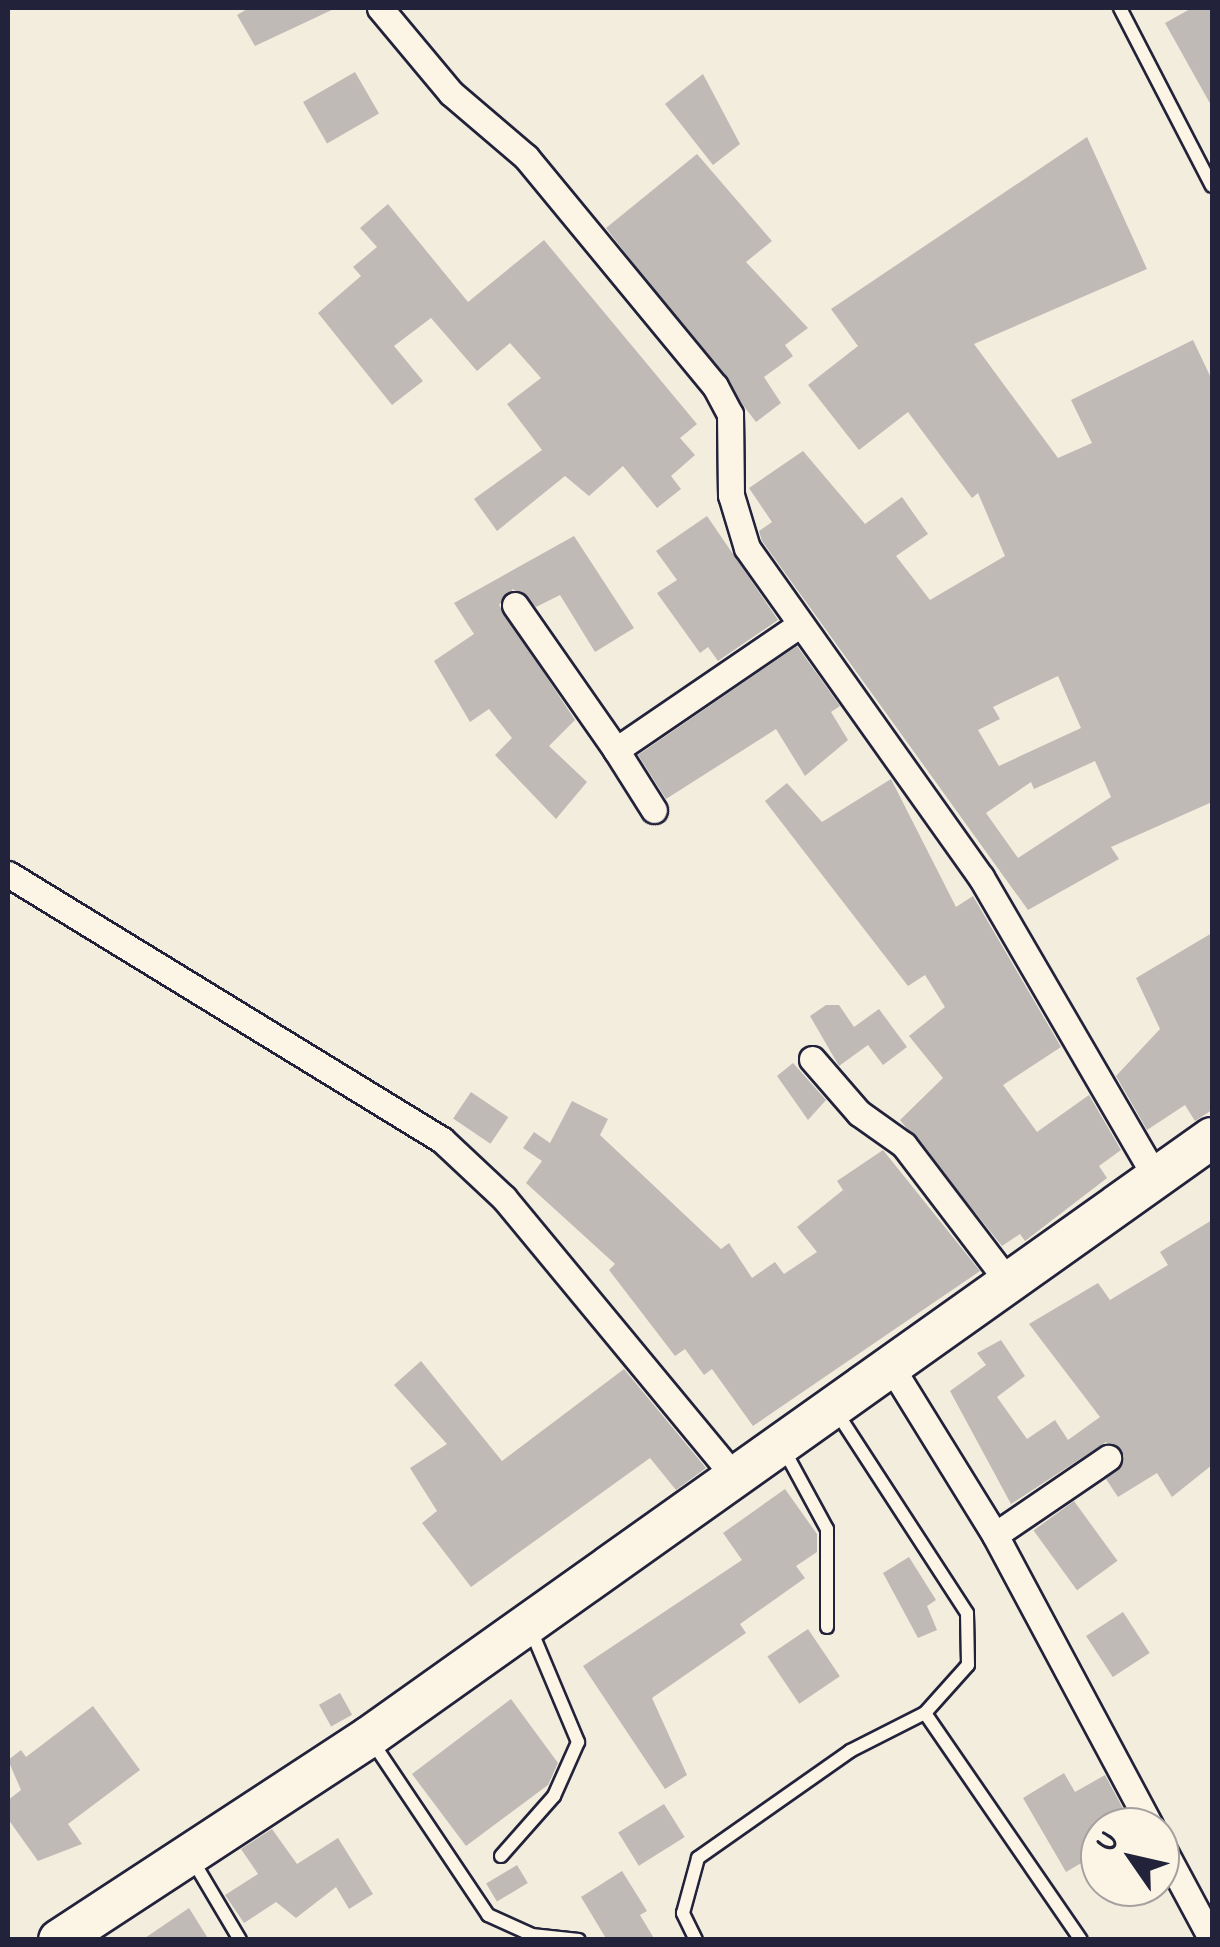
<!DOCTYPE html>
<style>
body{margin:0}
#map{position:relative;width:1220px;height:1947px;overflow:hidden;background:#f3edde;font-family:"Patrick Hand",sans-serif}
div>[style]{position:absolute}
.building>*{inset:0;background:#bfbab6;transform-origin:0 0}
.roads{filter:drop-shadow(2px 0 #22223b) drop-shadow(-2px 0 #22223b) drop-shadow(0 2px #22223b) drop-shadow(0 -2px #22223b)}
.service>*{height:12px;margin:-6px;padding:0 6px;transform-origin:6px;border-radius:6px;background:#fcf5e5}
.minor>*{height:25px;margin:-12.5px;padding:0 12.5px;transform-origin:12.5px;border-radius:12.5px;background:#fcf5e5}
.primary>*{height:40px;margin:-20px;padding:0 20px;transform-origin:20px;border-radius:20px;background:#fcf5e5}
span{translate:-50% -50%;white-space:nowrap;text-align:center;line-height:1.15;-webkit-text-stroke:9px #fcf5e5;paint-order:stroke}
.frame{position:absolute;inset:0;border:10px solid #22223b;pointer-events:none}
.north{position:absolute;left:1080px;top:1807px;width:100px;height:100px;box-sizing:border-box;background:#fcf5e5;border:2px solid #a5a1a1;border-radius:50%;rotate:304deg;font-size:28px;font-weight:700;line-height:40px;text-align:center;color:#22223b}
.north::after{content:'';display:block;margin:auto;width:35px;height:45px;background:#22223b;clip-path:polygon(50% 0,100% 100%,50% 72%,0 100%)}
</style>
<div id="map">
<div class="building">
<div style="clip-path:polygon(249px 8px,336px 8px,255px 46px,237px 15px)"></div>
<div style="clip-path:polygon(1192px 8px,1212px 8px,1212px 107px,1165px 23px)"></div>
<div style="left:355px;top:72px;width:48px;height:60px;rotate:60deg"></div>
<div style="clip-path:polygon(703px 74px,740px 144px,713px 165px,665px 104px)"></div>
<div style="clip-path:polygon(evenodd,1087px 137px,1147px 269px,974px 344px,1058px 458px,1092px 443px,1071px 400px,1193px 340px,1212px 380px,1212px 802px,1111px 847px,1119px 859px,1028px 910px,762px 541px,759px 531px,772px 522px,749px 488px,803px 451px,865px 524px,902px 497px,928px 534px,896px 556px,930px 600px,1005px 556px,978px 493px,972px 498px,908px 412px,859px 450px,808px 385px,858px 346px,831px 309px,1087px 137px,1058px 676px,1081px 728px,999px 766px,978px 730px,1000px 719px,993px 707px,1058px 676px,1087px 137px,1095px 761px,1111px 797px,1018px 858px,986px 813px,1031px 782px,1034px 789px,1095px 761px)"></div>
<div style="clip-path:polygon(697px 154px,772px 241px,746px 262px,808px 328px,785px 345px,793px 356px,764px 377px,781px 403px,756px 422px,606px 228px)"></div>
<div style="clip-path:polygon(388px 204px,468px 302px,544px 240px,697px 424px,680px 438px,695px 455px,671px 476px,681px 489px,657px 508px,623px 466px,589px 496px,565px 476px,497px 531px,474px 499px,542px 450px,507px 404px,541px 378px,510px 343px,477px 371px,431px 318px,394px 346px,423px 381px,392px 405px,318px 313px,361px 276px,353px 267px,377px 247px,360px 228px)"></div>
<div style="clip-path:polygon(707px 516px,778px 620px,718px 661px,708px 647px,700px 653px,657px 593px,677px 580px,656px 551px)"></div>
<div style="clip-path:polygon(574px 536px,634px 628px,595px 652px,560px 595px,536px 607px,513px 589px,499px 605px,575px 720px,549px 746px,587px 782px,556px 819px,495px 755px,512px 738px,489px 709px,470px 722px,434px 661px,474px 634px,454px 603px)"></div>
<div style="clip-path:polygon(797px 646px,840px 706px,831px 712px,848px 740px,805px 776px,776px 729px,666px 799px,638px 755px)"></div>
<div style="clip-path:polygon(891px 779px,956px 907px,973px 896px,1061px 1047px,1003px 1085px,1037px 1132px,1089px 1095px,1121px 1150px,1099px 1166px,1107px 1178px,1025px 1241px,1020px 1234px,1002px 1246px,900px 1120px,943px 1078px,909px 1036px,945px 1007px,925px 975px,908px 986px,765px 801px,787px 783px,822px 822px)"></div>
<div style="clip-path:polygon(1212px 933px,1212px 1110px,1195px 1121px,1185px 1105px,1147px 1130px,1116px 1076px,1160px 1029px,1136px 978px)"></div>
<div style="clip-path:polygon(826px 1005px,839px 1005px,854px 1027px,879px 1009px,907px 1047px,883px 1065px,868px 1045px,839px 1066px,810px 1016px)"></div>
<div style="clip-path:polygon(793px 1063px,826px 1100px,808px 1120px,777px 1076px)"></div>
<div style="left:471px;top:1092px;width:45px;height:32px;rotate:34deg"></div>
<div style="clip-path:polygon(572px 1101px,608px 1119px,600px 1135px,721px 1249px,729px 1243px,752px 1278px,775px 1262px,784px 1274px,817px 1252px,797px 1227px,843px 1190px,837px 1181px,883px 1150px,980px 1271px,753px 1426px,712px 1369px,704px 1375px,685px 1349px,675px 1356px,609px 1270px,615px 1264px,526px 1183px,542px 1161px,523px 1148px,534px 1132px,550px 1143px)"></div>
<div style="clip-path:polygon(1212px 1220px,1212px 1465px,1172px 1497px,1157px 1473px,1118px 1497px,1106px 1479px,1124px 1456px,1106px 1442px,1011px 1504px,950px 1391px,986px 1365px,977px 1353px,1001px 1340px,1025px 1376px,997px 1397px,1027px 1439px,1055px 1420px,1068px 1440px,1100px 1417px,1029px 1324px,1098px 1283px,1110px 1300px,1168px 1265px,1160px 1252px)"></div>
<div style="clip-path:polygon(421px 1361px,502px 1461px,624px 1369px,706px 1468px,676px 1490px,650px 1458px,471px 1587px,422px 1523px,437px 1511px,410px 1468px,447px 1444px,394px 1385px)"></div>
<div style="clip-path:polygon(785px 1489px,817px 1534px,817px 1552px,796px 1566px,805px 1578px,740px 1624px,746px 1633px,652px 1698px,687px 1775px,665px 1789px,583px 1666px,742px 1560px,723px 1533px)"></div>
<div style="left:1074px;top:1501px;width:74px;height:50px;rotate:54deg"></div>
<div style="clip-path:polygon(909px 1557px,936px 1600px,927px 1606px,937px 1630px,918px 1638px,883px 1573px)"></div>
<div style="left:1123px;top:1612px;width:49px;height:44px;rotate:57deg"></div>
<div style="left:808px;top:1629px;width:57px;height:49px;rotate:56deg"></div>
<div style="left:340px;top:1693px;width:25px;height:24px;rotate:61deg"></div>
<div style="clip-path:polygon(511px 1699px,558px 1763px,548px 1785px,466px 1846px,412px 1774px)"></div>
<div style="clip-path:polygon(93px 1706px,140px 1770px,68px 1824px,82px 1844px,38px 1861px,8px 1819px,8px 1800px,21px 1790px,8px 1760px,21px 1750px,26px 1757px)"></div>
<div style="clip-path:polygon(1064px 1773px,1075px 1792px,1105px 1775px,1133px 1827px,1100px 1827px,1100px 1852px,1066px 1872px,1023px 1798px)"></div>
<div style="left:664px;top:1804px;width:39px;height:54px;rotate:58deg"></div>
<div style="clip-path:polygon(272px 1829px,297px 1864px,338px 1838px,373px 1894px,349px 1909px,336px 1887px,296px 1918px,276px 1902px,244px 1923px,225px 1895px,258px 1874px,241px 1849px)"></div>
<div style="left:517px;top:1865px;width:21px;height:36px;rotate:59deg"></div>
<div style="clip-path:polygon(622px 1871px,647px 1911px,640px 1915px,655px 1940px,607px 1940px,581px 1897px)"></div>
<div style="clip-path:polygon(189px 1908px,209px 1940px,142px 1940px)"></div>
</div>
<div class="roads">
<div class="service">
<div style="left:1120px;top:8px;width:200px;rotate:62.7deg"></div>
<div style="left:783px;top:1448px;width:92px;rotate:61.5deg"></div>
<div style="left:827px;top:1529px;width:98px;rotate:90deg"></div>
<div style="left:925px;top:1713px;width:275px;rotate:55.5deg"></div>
<div style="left:373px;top:1743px;width:207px;rotate:56.2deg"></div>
<div style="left:488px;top:1915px;width:48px;rotate:24.4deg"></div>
<div style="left:532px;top:1935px;width:47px;rotate:6.1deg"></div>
<div style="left:501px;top:1856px;width:80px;rotate:-48.5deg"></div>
<div style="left:554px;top:1796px;width:59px;rotate:-66deg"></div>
<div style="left:578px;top:1742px;width:124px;rotate:-112.8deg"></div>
<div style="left:192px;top:1859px;width:94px;rotate:59.3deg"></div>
<div style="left:696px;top:1940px;width:30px;rotate:-116deg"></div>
<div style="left:683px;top:1913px;width:57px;rotate:-74.7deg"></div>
<div style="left:698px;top:1858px;width:186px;rotate:-35.1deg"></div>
<div style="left:850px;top:1751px;width:84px;rotate:-26.9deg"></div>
<div style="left:925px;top:1713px;width:64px;rotate:-48.1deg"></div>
<div style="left:968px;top:1665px;width:52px;rotate:-91.1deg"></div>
<div style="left:967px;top:1613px;width:242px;rotate:-123deg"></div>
</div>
<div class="minor">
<div style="left:380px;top:8px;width:111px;rotate:50.1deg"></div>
<div style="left:451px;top:93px;width:99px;rotate:40.5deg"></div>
<div style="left:526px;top:157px;width:297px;rotate:50.5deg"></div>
<div style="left:715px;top:386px;width:32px;rotate:62deg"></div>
<div style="left:730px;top:414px;width:81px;rotate:89.3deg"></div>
<div style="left:731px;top:495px;width:55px;rotate:73.2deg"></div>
<div style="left:747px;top:548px;width:404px;rotate:54.6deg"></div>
<div style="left:981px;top:877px;width:346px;rotate:59.8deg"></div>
<div style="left:515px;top:605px;width:177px;rotate:55.1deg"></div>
<div style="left:616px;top:750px;width:220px;rotate:-34.3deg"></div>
<div style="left:616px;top:750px;width:71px;rotate:57.7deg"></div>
<div style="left:8px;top:874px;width:509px;rotate:31.5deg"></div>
<div style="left:442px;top:1140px;width:85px;rotate:43.1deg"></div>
<div style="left:504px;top:1198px;width:359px;rotate:50.4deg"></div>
<div style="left:812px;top:1059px;width:72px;rotate:49deg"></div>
<div style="left:859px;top:1113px;width:55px;rotate:35.4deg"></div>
<div style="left:904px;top:1145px;width:170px;rotate:52.7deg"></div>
<div style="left:890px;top:1365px;width:200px;rotate:58.3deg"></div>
<div style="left:995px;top:1535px;width:331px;rotate:61.9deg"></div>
<div style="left:995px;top:1535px;width:137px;rotate:-34.3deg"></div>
<div style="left:1160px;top:1843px;width:110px;rotate:61.8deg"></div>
</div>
<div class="primary">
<div style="left:59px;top:1940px;width:371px;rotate:-33.2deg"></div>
<div style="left:369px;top:1737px;width:1034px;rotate:-35.4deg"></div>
</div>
</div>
<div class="frame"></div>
<div class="north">U</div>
</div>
